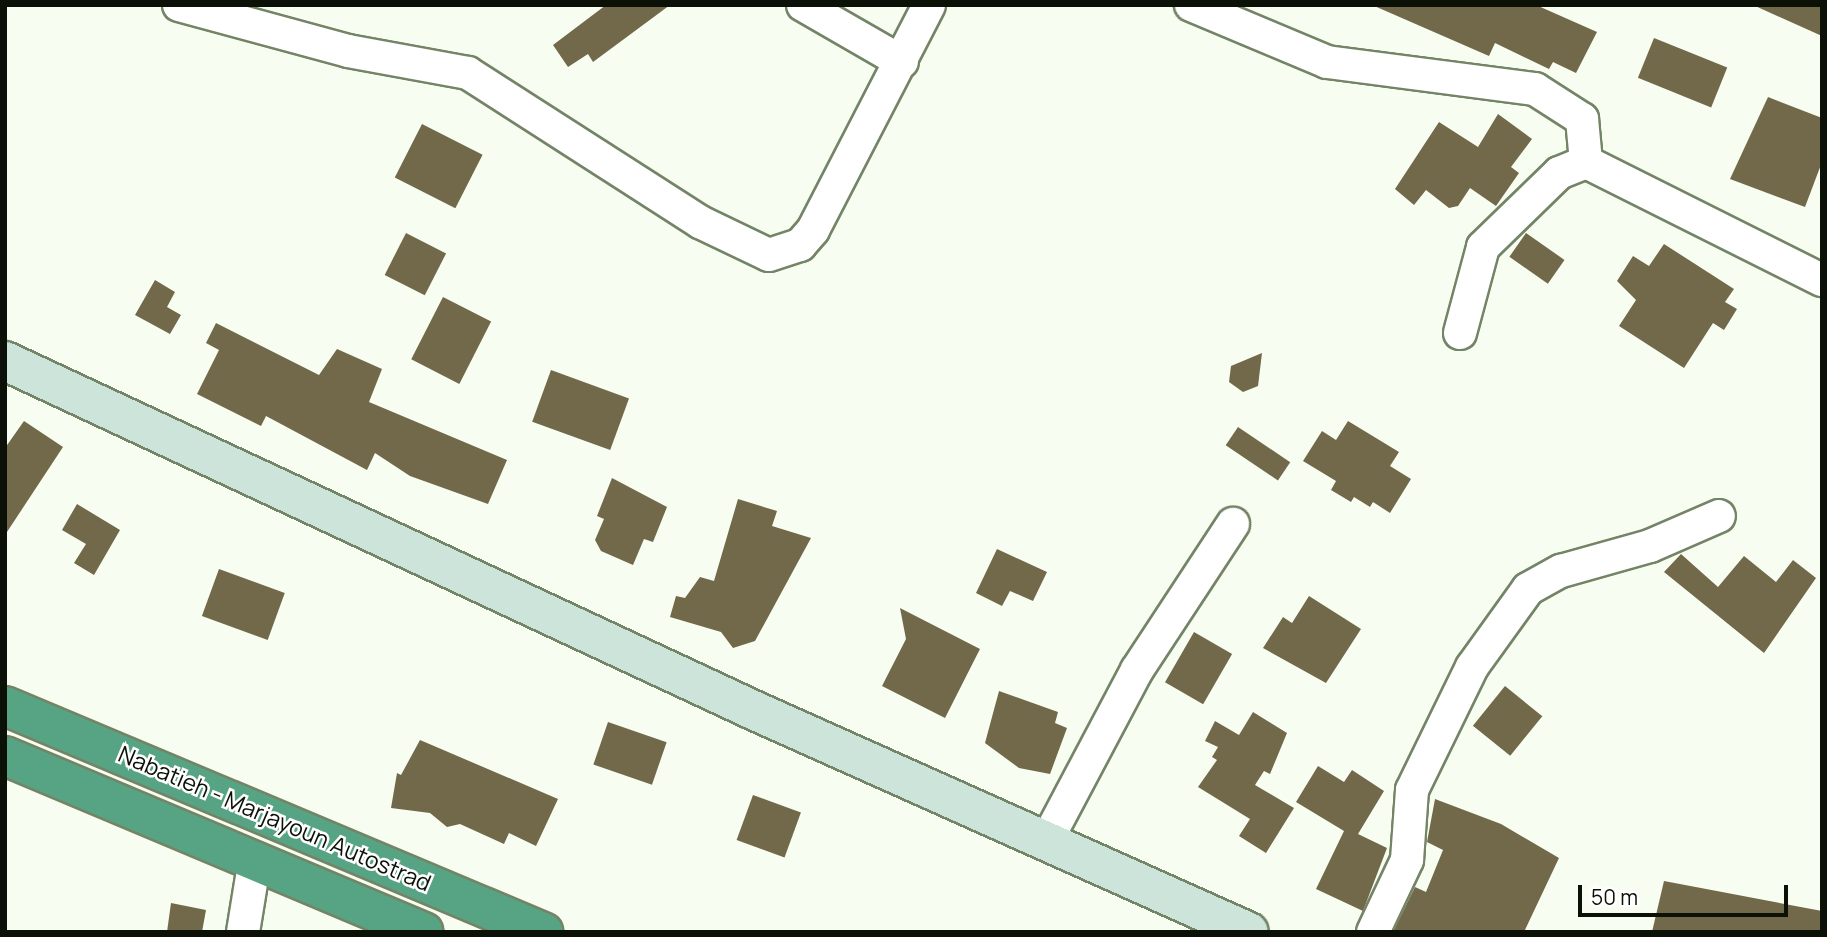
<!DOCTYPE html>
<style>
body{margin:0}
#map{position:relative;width:1827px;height:937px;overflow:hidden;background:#f7fef1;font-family:Manrope,sans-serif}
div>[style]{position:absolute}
.building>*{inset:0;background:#716949;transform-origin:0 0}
.roads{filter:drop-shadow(2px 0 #748466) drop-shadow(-2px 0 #748466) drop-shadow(0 2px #748466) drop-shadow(0 -2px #748466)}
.street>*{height:32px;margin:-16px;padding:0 16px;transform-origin:16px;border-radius:16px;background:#fff}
.secondary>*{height:38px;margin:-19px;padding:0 19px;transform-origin:19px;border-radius:19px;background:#cde4da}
.highway>*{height:38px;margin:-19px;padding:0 19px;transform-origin:19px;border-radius:19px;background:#57a484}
span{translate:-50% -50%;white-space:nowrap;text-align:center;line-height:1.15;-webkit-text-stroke:5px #fff;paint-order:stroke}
.street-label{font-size:23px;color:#0b1106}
.frame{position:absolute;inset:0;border:7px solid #0b1106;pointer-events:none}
.scale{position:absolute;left:1578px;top:885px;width:210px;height:32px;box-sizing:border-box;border:4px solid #0b1106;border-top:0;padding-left:9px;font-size:21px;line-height:24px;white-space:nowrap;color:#0b1106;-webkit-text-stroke:5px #fff;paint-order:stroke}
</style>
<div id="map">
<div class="building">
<div style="clip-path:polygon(606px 5px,670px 5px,593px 62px,588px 54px,568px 67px,553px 45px)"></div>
<div style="clip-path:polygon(1372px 5px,1536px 5px,1597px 32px,1576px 73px,1553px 62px,1549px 69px,1495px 43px,1489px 56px)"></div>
<div style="clip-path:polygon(1753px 5px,1822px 5px,1822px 36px)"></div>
<div style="left:1654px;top:38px;width:79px;height:43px;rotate:22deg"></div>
<div style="clip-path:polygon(1768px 97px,1822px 118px,1822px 162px,1805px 207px,1730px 179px)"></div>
<div style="clip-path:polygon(1498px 114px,1532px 139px,1511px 167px,1519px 173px,1496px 206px,1470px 188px,1458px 206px,1449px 208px,1426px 190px,1414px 205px,1395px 189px,1439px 122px,1478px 147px)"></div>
<div style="left:422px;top:124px;width:68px;height:60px;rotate:27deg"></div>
<div style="left:406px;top:233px;width:45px;height:47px;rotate:27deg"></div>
<div style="left:1526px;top:233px;width:47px;height:29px;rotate:35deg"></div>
<div style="clip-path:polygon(1664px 244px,1734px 289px,1725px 302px,1737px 309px,1724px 330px,1713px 323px,1684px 368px,1619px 326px,1636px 300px,1617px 281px,1633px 256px,1649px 266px)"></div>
<div style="clip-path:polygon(155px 280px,175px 292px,167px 307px,181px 315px,170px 334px,135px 315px)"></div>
<div style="left:443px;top:297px;width:54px;height:70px;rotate:27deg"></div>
<div style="clip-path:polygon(216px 323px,319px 375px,337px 349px,382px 369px,369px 402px,507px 460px,488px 504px,410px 476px,375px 453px,367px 470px,266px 416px,261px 426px,197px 394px,219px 350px,206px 343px)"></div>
<div style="clip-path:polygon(1262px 353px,1258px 386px,1243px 392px,1229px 382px,1231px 366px)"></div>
<div style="left:551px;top:370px;width:83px;height:55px;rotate:20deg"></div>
<div style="clip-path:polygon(24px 421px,63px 447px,5px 535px,5px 448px)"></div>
<div style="clip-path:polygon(1348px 421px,1399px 452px,1390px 466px,1411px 479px,1390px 513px,1373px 502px,1370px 507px,1354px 497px,1351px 502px,1331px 490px,1336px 481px,1303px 461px,1322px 431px,1336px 440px)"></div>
<div style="left:1238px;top:427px;width:63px;height:22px;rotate:34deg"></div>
<div style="clip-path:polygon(612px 478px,667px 507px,653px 542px,644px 539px,633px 565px,601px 551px,595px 540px,604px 519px,597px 516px)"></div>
<div style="clip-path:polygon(738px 499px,777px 511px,772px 526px,811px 538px,755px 641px,733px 648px,721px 632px,670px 617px,676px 596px,685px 598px,700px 577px,714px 581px)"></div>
<div style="clip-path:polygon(77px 504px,120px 530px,94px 575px,74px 563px,86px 544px,62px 530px)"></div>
<div style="clip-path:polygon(997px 549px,1047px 572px,1033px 601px,1010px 591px,1002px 606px,976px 593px)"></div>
<div style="clip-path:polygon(1681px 554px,1718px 587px,1744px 556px,1776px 582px,1793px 560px,1816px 578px,1764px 653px,1664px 572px)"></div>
<div style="left:219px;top:569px;width:70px;height:50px;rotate:20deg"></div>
<div style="clip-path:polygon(1309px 596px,1361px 629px,1326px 683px,1263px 648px,1283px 617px,1292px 623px)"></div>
<div style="clip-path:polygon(900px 608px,980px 649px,945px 718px,882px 686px,906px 639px)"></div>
<div style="left:1194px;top:632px;width:44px;height:58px;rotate:30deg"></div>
<div style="left:1505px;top:686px;width:48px;height:51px;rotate:39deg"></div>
<div style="clip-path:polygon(999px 691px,1058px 712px,1055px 723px,1067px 728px,1050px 774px,1019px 768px,985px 743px)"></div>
<div style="clip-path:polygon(1253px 712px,1287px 733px,1270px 774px,1264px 771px,1255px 785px,1294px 808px,1266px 853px,1239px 836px,1250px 819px,1198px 787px,1217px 760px,1212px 757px,1218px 747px,1205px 741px,1215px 721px,1239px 735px)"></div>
<div style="left:608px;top:722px;width:62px;height:45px;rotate:19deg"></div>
<div style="clip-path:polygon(420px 740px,558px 799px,536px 846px,509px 833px,504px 844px,460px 824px,447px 827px,430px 813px,391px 808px,397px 773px,401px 775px)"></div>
<div style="clip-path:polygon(1318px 766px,1344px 782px,1352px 770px,1384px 791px,1358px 834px,1387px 848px,1363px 911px,1316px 889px,1344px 831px,1296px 802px)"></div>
<div style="left:753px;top:795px;width:51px;height:48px;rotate:20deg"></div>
<div style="clip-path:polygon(1435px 799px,1501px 824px,1559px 858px,1524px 932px,1393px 932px,1415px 887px,1426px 892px,1443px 850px,1427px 842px)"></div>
<div style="clip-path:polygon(1664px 881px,1822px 911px,1822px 932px,1652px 932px)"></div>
<div style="clip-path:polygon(171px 903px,206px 910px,202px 932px,167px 932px)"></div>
</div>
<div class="roads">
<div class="street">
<div style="left:179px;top:5px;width:175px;rotate:15.2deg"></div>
<div style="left:348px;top:51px;width:122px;rotate:10.4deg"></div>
<div style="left:468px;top:73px;width:276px;rotate:32.7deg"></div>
<div style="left:700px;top:222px;width:76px;rotate:25.6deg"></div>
<div style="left:769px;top:255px;width:33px;rotate:-18deg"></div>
<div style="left:800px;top:245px;width:20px;rotate:-49deg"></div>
<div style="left:813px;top:230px;width:253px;rotate:-62.7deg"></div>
<div style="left:803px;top:5px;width:114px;rotate:29.9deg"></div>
<div style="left:1191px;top:5px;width:147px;rotate:22.7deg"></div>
<div style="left:1327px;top:62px;width:210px;rotate:7.4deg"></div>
<div style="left:1535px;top:89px;width:56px;rotate:32.6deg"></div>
<div style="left:1582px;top:119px;width:43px;rotate:84.7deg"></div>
<div style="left:1460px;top:333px;width:89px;rotate:-75deg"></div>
<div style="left:1483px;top:247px;width:106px;rotate:-44.2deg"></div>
<div style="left:1559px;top:173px;width:29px;rotate:-22deg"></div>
<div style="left:1586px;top:162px;width:264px;rotate:26.6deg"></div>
<div style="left:1048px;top:838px;width:190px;rotate:-62.1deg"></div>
<div style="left:1137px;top:670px;width:175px;rotate:-56.7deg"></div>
<div style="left:243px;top:932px;width:74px;rotate:-80.7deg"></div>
<div style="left:1373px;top:932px;width:80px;rotate:-64.7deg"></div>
<div style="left:1407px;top:860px;width:70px;rotate:-85.9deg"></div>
<div style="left:1412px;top:790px;width:137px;rotate:-64deg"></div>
<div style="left:1472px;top:667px;width:96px;rotate:-54.3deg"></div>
<div style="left:1528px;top:589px;width:38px;rotate:-29deg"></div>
<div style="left:1561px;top:571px;width:92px;rotate:-15.7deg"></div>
<div style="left:1650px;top:546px;width:75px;rotate:-23.5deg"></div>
</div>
<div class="secondary">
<div style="left:5px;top:361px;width:825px;rotate:25.01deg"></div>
<div style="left:753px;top:710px;width:543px;rotate:24.11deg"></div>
</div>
<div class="highway">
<div style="left:5px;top:706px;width:584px;rotate:22.79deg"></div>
<div style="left:5px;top:756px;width:454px;rotate:22.8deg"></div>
</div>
</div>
<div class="street-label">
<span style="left:275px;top:818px;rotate:23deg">Nabatieh - Marjayoun Autostrad</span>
</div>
<div class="frame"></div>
<div class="scale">50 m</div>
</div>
